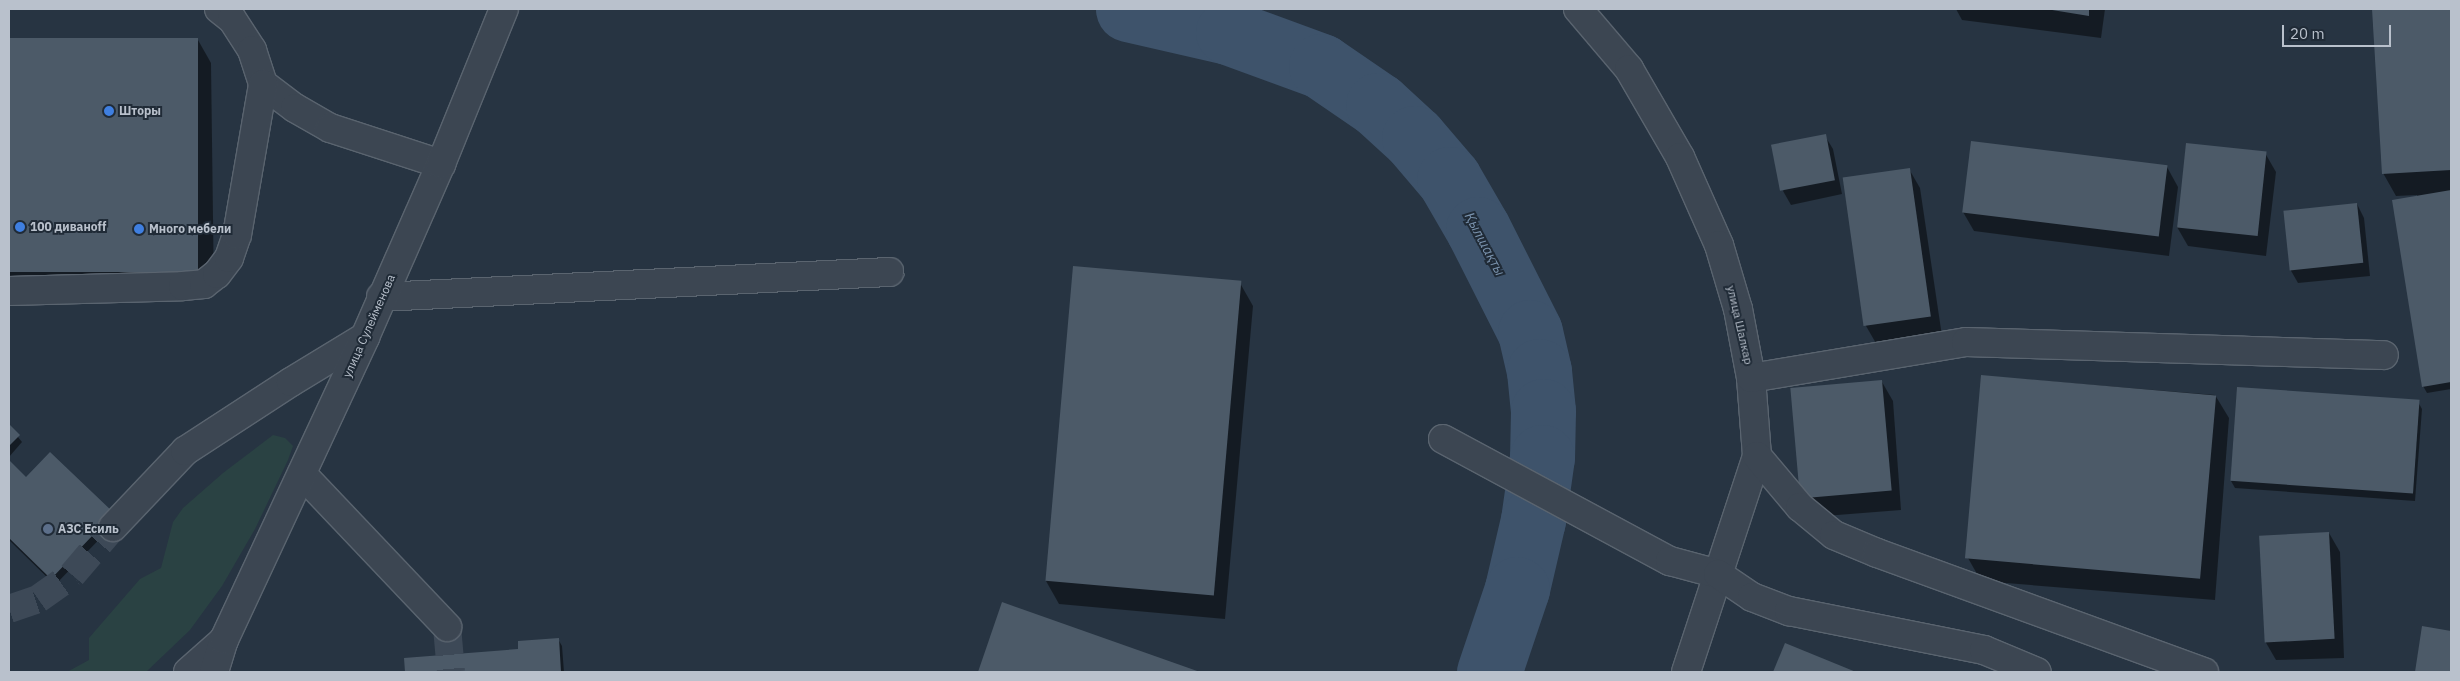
<!DOCTYPE html>
<meta charset="utf-8">
<style>
body{margin:0}
#map{position:relative;width:2460px;height:681px;overflow:hidden;background:#273442;font-family:"IBM Plex Sans",sans-serif}
div>[style]{position:absolute}
.green>*{inset:0;background:#2a4243}
.shadow>*{inset:0;background:#0007}
.river>*{height:65px;margin:-32.5px;padding:0 32.5px;transform-origin:32.5px;border-radius:32.5px;background:#3e536b}
.building>*{inset:0;background:#4c5a68;transform-origin:0 0}
.minor-tunnel>*{height:28px;margin-top:-14px;transform-origin:0;background:repeating-linear-gradient(90deg,#3d4957 0 28px,transparent 0 42px)}
.roads{filter:drop-shadow(1px 0 #5a646f) drop-shadow(-1px 0 #5a646f) drop-shadow(0 1px #5a646f) drop-shadow(0 -1px #5a646f)}
.minor>*{height:28px;margin:-14px;padding:0 14px;transform-origin:14px;border-radius:14px;background:#3c4652}
.dots>*{width:14px;height:14px;translate:-50% -50%;box-sizing:border-box;border:2px solid #202b37;border-radius:50%}
span{translate:-50% -50%;white-space:nowrap;text-align:center;line-height:1.15;-webkit-text-stroke:4px #202b37;paint-order:stroke}
.poi-label{font-size:12px;color:#b9c1cc;font-weight:700}
.left{translate:0 -50%;text-align:left}
.street-label{font-size:12px;color:#b9c1cc}
.water-label{font-size:14px;color:#7a93ae;font-style:italic}
.frame{position:absolute;inset:0;border:10px solid #b9c1cc;pointer-events:none}
.scale{position:absolute;left:2282px;top:25px;width:109px;height:22px;box-sizing:border-box;border:2px solid #b9c1cc;border-top:0;padding-left:6px;font-size:15px;line-height:18px;white-space:nowrap;color:#b9c1cc;-webkit-text-stroke:4px #202b37;paint-order:stroke}
</style>
<div id="map">
<div class="green">
<div style="clip-path:polygon(273px 435px,285px 438px,293px 446px,288px 460px,255px 529px,222px 586px,190px 630px,146px 672px,67px 672px,89px 660px,89px 638px,140px 579px,161px 568px,173px 522px,183px 508px,223px 473px)"></div>
</div>
<div class="shadow">
<div style="clip-path:polygon(1956px 9px,2105px 9px,2101px 38px,1962px 20px)"></div>
<div style="clip-path:polygon(2373px 9px,2451px 9px,2451px 389px,2427px 393px,2423px 386px,2417px 195px,2396px 196px,2383px 173px)"></div>
<div style="clip-path:polygon(9px 39px,198px 40px,211px 63px,214px 294px,9px 294px)"></div>
<div style="clip-path:polygon(1825px 136px,1833px 149px,1842px 194px,1791px 205px,1783px 191px)"></div>
<div style="clip-path:polygon(2265px 153px,2276px 172px,2266px 256px,2188px 246px,2177px 227px)"></div>
<div style="clip-path:polygon(2167px 167px,2178px 187px,2169px 256px,1974px 231px,1963px 212px)"></div>
<div style="clip-path:polygon(1909px 169px,1920px 188px,1942px 336px,1877px 345px,1866px 326px)"></div>
<div style="clip-path:polygon(2357px 204px,2364px 218px,2370px 276px,2298px 283px,2290px 269px,2285px 211px)"></div>
<div style="clip-path:polygon(1240px 283px,1253px 306px,1225px 619px,1059px 604px,1046px 581px)"></div>
<div style="clip-path:polygon(1982px 376px,2215px 395px,2229px 418px,2215px 600px,1981px 581px,1968px 558px)"></div>
<div style="clip-path:polygon(1882px 382px,1893px 401px,1901px 510px,1812px 517px,1801px 498px)"></div>
<div style="clip-path:polygon(2418px 402px,2422px 409px,2415px 501px,2235px 488px,2231px 481px)"></div>
<div style="clip-path:polygon(9px 426px,22px 442px,9px 457px)"></div>
<div style="clip-path:polygon(9px 462px,27px 479px,117px 521px,55px 585px,9px 540px)"></div>
<div style="clip-path:polygon(2329px 533px,2340px 552px,2344px 658px,2276px 660px,2265px 641px)"></div>
<div style="clip-path:polygon(1003px 604px,1197px 672px,980px 672px)"></div>
<div style="clip-path:polygon(2423px 628px,2451px 632px,2451px 672px,2416px 672px)"></div>
<div style="clip-path:polygon(558px 639px,562px 646px,564px 672px,407px 672px,406px 659px,520px 650px)"></div>
<div style="clip-path:polygon(1786px 645px,1853px 672px,1775px 672px)"></div>
</div>
<div class="river">
<div style="left:1128px;top:9px;width:103px;rotate:13deg"></div>
<div style="left:1228px;top:32px;width:99px;rotate:20.1deg"></div>
<div style="left:1321px;top:66px;width:69px;rotate:34.4deg"></div>
<div style="left:1378px;top:105px;width:49px;rotate:42.5deg"></div>
<div style="left:1414px;top:138px;width:54px;rotate:49.5deg"></div>
<div style="left:1449px;top:179px;width:58px;rotate:59.9deg"></div>
<div style="left:1478px;top:229px;width:115px;rotate:63.2deg"></div>
<div style="left:1530px;top:332px;width:40px;rotate:77deg"></div>
<div style="left:1539px;top:371px;width:40px;rotate:84.3deg"></div>
<div style="left:1543px;top:411px;width:46px;rotate:91.2deg"></div>
<div style="left:1542px;top:457px;width:64px;rotate:98.1deg"></div>
<div style="left:1533px;top:520px;width:71px;rotate:103.1deg"></div>
<div style="left:1517px;top:589px;width:88px;rotate:108.6deg"></div>
</div>
<div class="building">
<div style="clip-path:polygon(2046px 9px,2089px 9px,2089px 16px)"></div>
<div style="clip-path:polygon(2372px 9px,2451px 9px,2451px 170px,2382px 174px)"></div>
<div style="left:9px;top:38px;width:189px;height:234px"></div>
<div style="left:1826px;top:134px;width:47px;height:56px;rotate:79deg"></div>
<div style="left:1971px;top:141px;width:198px;height:72px;rotate:7deg"></div>
<div style="left:2186px;top:143px;width:81px;height:85px;rotate:6deg"></div>
<div style="left:1910px;top:168px;width:150px;height:68px;rotate:82deg"></div>
<div style="clip-path:polygon(2451px 190px,2451px 382px,2422px 387px,2392px 200px)"></div>
<div style="left:2357px;top:203px;width:60px;height:74px;rotate:84deg"></div>
<div style="left:1073px;top:266px;width:169px;height:316px;rotate:5deg"></div>
<div style="left:1981px;top:375px;width:236px;height:184px;rotate:5deg"></div>
<div style="left:1882px;top:380px;width:111px;height:92px;rotate:85deg"></div>
<div style="left:2237px;top:387px;width:183px;height:94px;rotate:4deg"></div>
<div style="clip-path:polygon(9px 424px,20px 435px,9px 446px)"></div>
<div style="clip-path:polygon(50px 452px,114px 513px,51px 579px,9px 538px,9px 460px,26px 477px)"></div>
<div style="left:2329px;top:532px;width:107px;height:70px;rotate:87deg"></div>
<div style="clip-path:polygon(1002px 602px,1200px 672px,978px 672px)"></div>
<div style="clip-path:polygon(2422px 626px,2451px 631px,2451px 672px,2415px 672px)"></div>
<div style="clip-path:polygon(559px 638px,561px 672px,405px 672px,404px 658px,518px 649px,518px 641px)"></div>
<div style="clip-path:polygon(1785px 643px,1856px 672px,1773px 672px)"></div>
</div>
<div class="minor-tunnel">
<div style="left:9px;top:609px;width:31px;rotate:-19deg"></div>
<div style="left:38px;top:599px;width:42px;rotate:-35.2deg"></div>
<div style="left:72px;top:575px;width:63px;rotate:-49.5deg"></div>
<div style="left:447px;top:627px;width:45px;rotate:84.9deg"></div>
</div>
<div class="roads">
<div class="minor">
<div style="left:219px;top:9px;width:16px;rotate:38deg"></div>
<div style="left:232px;top:19px;width:37px;rotate:57deg"></div>
<div style="left:252px;top:50px;width:36px;rotate:72deg"></div>
<div style="left:263px;top:84px;width:40px;rotate:37deg"></div>
<div style="left:295px;top:108px;width:40px;rotate:29.7deg"></div>
<div style="left:330px;top:128px;width:117px;rotate:18deg"></div>
<div style="left:1578px;top:9px;width:79px;rotate:49.6deg"></div>
<div style="left:1629px;top:69px;width:102px;rotate:59.9deg"></div>
<div style="left:1680px;top:157px;width:96px;rotate:66.1deg"></div>
<div style="left:1719px;top:245px;width:67px;rotate:73.5deg"></div>
<div style="left:1738px;top:309px;width:70px;rotate:79.3deg"></div>
<div style="left:1751px;top:378px;width:78px;rotate:85.6deg"></div>
<div style="left:1757px;top:456px;width:227px;rotate:108.2deg"></div>
<div style="left:9px;top:291px;width:174px;rotate:-1.6deg"></div>
<div style="left:183px;top:286px;width:21px;rotate:-5deg"></div>
<div style="left:204px;top:284px;width:16px;rotate:-38deg"></div>
<div style="left:217px;top:274px;width:20px;rotate:-53deg"></div>
<div style="left:229px;top:258px;width:24px;rotate:-71deg"></div>
<div style="left:237px;top:235px;width:153px;rotate:-80.2deg"></div>
<div style="left:381px;top:297px;width:509px;rotate:-2.82deg"></div>
<div style="left:1751px;top:378px;width:218px;rotate:-9.5deg"></div>
<div style="left:1966px;top:342px;width:418px;rotate:1.8deg"></div>
<div style="left:1443px;top:439px;width:258px;rotate:28.3deg"></div>
<div style="left:1670px;top:561px;width:50px;rotate:15.2deg"></div>
<div style="left:1718px;top:574px;width:41px;rotate:34.1deg"></div>
<div style="left:1752px;top:597px;width:40px;rotate:21deg"></div>
<div style="left:1789px;top:611px;width:199px;rotate:11.3deg"></div>
<div style="left:1984px;top:650px;width:57px;rotate:22.5deg"></div>
<div style="left:1757px;top:456px;width:67px;rotate:49.9deg"></div>
<div style="left:1800px;top:507px;width:44px;rotate:39.5deg"></div>
<div style="left:1834px;top:535px;width:47px;rotate:22.7deg"></div>
<div style="left:1877px;top:553px;width:348px;rotate:20deg"></div>
<div style="left:302px;top:474px;width:211px;rotate:46.5deg"></div>
<div style="left:113px;top:527px;width:105px;rotate:-46.5deg"></div>
<div style="left:185px;top:451px;width:126px;rotate:-33.1deg"></div>
<div style="left:291px;top:382px;width:87px;rotate:-31.3deg"></div>
<div style="left:188px;top:672px;width:48px;rotate:-41.6deg"></div>
<div style="left:214px;top:672px;width:34px;rotate:-73deg"></div>
<div style="left:224px;top:640px;width:334px;rotate:-65deg"></div>
<div style="left:365px;top:337px;width:189px;rotate:-66.3deg"></div>
<div style="left:441px;top:164px;width:167px;rotate:-67.9deg"></div>
</div>
</div>
<div class="dots">
<div style="left:109px;top:111px;background:#3f7fe0"></div>
<div style="left:20px;top:227px;background:#3f7fe0"></div>
<div style="left:139px;top:229px;background:#3f7fe0"></div>
<div style="left:48px;top:529px;background:#5c6f8a"></div>
</div>
<div class="poi-label">
<span class="left" style="left:119px;top:111px">Шторы</span>
<span class="left" style="left:30px;top:227px">100 диваноff</span>
<span class="left" style="left:149px;top:229px">Много мебели</span>
<span class="left" style="left:58px;top:529px">АЗС Есиль</span>
</div>
<div class="street-label">
<span style="left:1740px;top:325px;rotate:77deg">улица Шалкар</span>
<span style="left:369px;top:326px;rotate:-66deg">улица Сулейменова</span>
</div>
<div class="water-label">
<span style="left:1485px;top:244px;rotate:62deg">Қылшақты</span>
</div>
<div class="frame"></div>
<div class="scale">20 m</div>
</div>
